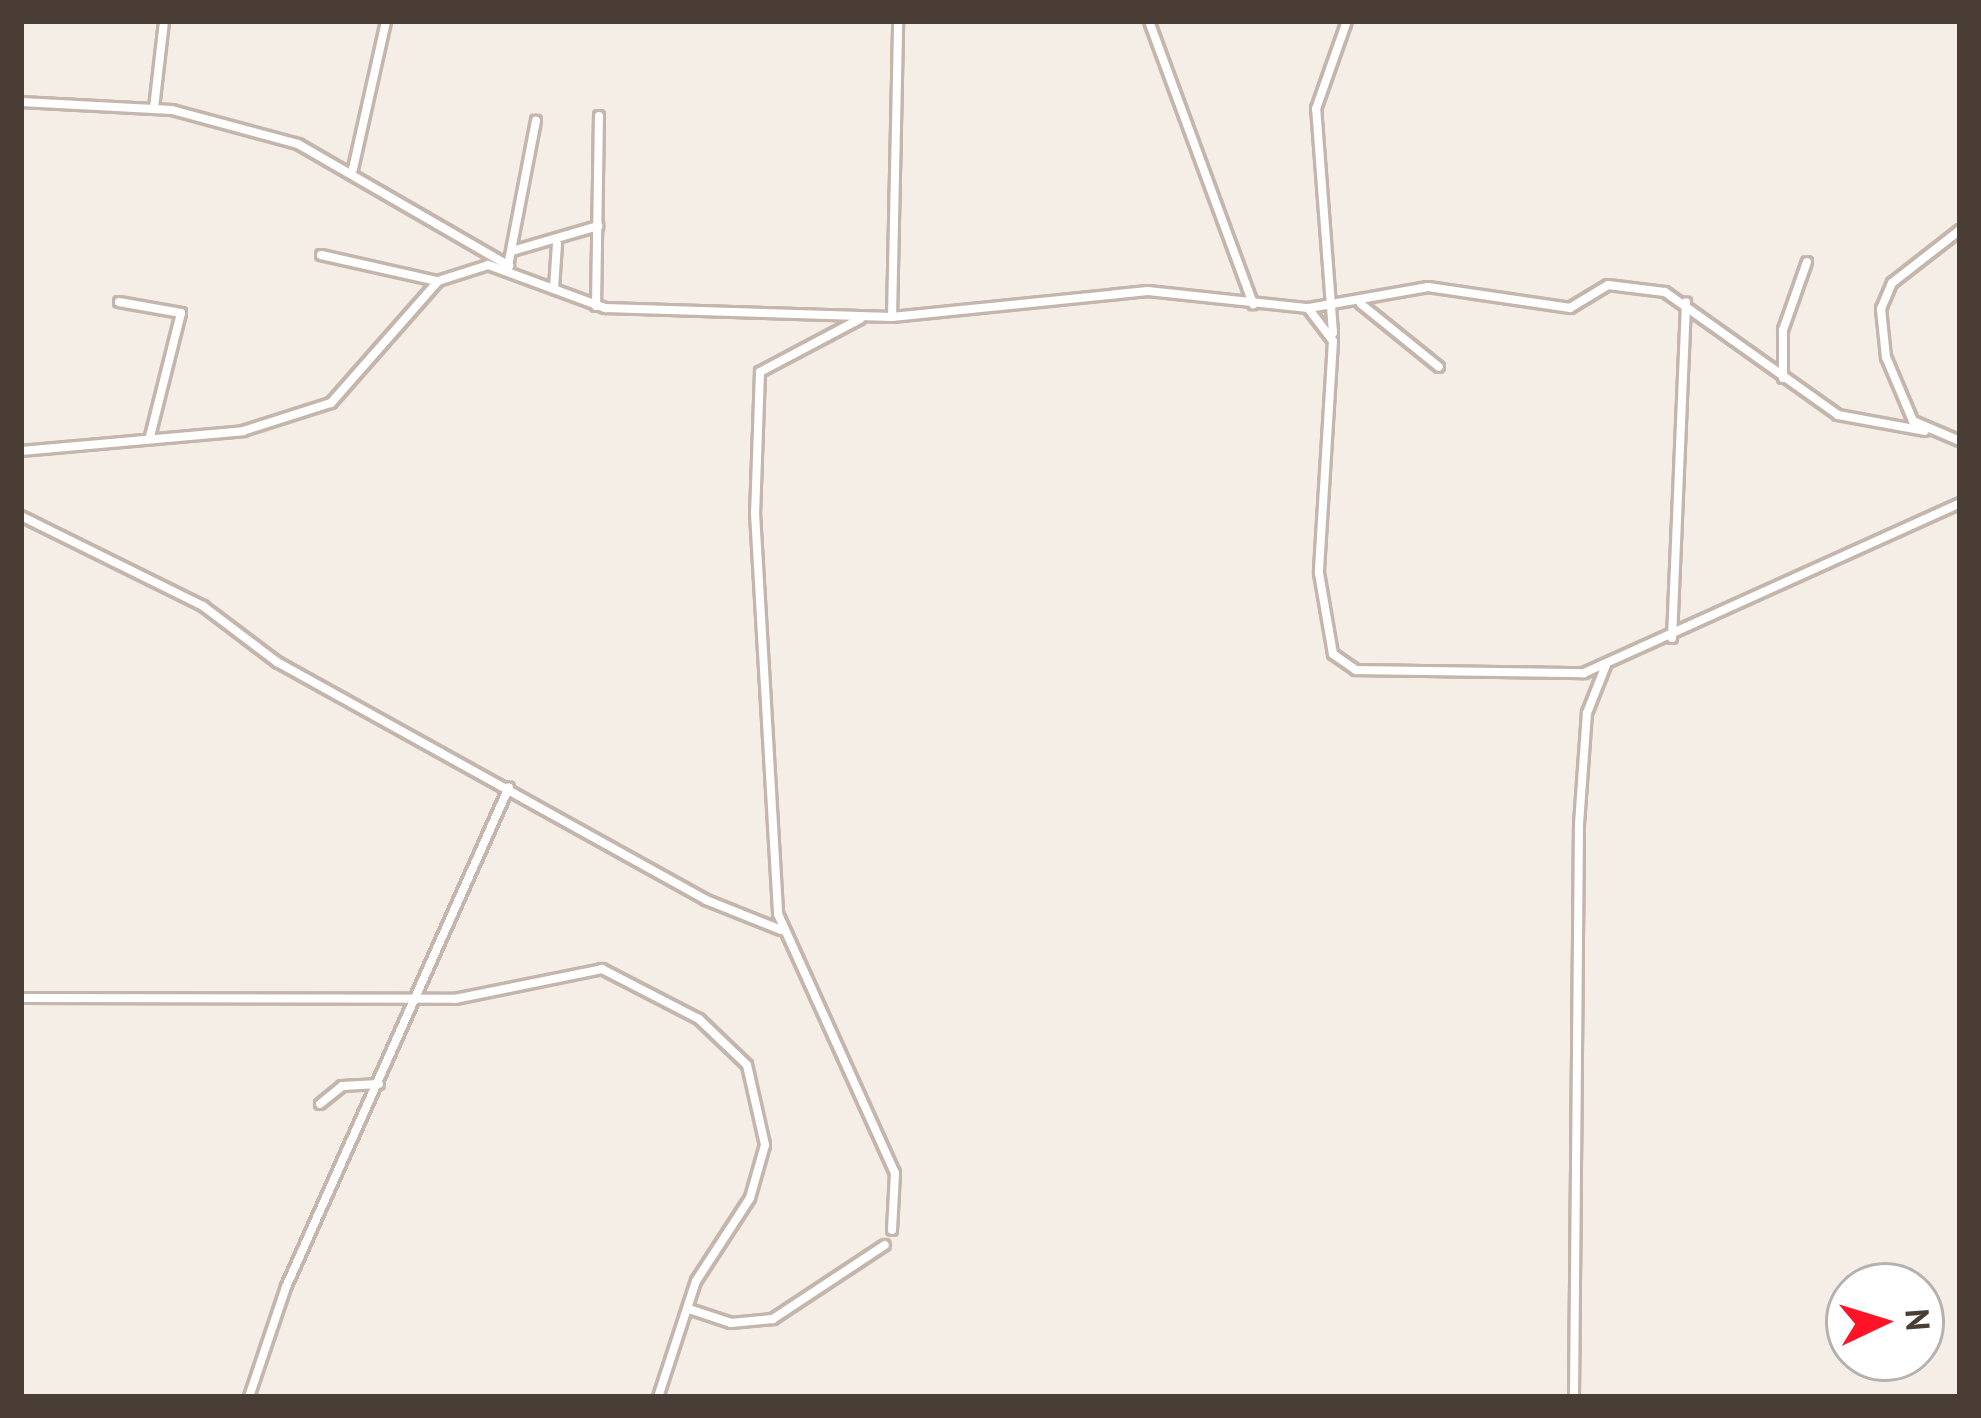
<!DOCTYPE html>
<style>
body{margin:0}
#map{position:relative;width:1981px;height:1418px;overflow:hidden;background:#f5eee7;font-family:"PT Sans",sans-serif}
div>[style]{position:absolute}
.roads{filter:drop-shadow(3px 0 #c4b6ac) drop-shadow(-3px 0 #c4b6ac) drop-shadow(0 3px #c4b6ac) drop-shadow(0 -3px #c4b6ac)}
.street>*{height:8px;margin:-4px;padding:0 4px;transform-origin:4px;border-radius:4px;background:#fff}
span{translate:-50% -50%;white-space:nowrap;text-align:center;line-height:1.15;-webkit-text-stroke:12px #fff;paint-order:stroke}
.frame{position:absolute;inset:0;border:24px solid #493d35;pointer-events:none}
.north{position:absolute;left:1825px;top:1262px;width:120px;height:120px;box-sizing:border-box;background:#fff;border:3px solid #b6b1ae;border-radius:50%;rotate:86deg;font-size:33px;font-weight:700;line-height:48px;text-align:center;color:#493d35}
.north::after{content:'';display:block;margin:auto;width:42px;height:54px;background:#ff1427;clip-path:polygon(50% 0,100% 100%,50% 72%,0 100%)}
</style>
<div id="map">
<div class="roads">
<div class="street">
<div style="left:1149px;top:21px;width:302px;rotate:69.8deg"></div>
<div style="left:21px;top:102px;width:151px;rotate:3deg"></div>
<div style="left:172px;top:110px;width:131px;rotate:15.1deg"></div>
<div style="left:298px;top:144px;width:244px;rotate:30deg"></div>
<div style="left:154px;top:108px;width:88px;rotate:-83.4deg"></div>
<div style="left:353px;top:169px;width:152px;rotate:-77.4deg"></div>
<div style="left:1960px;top:230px;width:86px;rotate:142.1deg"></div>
<div style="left:1892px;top:283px;width:28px;rotate:113deg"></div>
<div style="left:1881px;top:309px;width:48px;rotate:84.1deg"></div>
<div style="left:1886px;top:357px;width:69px;rotate:67.1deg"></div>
<div style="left:1913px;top:421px;width:51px;rotate:23.1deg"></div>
<div style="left:512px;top:251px;width:90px;rotate:-16.2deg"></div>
<div style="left:321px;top:255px;width:118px;rotate:12.7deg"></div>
<div style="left:508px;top:266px;width:148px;rotate:-79.1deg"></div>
<div style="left:554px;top:288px;width:44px;rotate:-86.1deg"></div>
<div style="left:119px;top:302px;width:63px;rotate:10.1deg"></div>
<div style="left:181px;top:313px;width:127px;rotate:104.1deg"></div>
<div style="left:1361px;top:304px;width:100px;rotate:38.9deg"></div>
<div style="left:596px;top:306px;width:190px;rotate:-89.1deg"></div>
<div style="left:1309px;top:308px;width:121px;rotate:-10deg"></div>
<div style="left:1428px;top:287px;width:144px;rotate:8.4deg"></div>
<div style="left:1570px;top:308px;width:44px;rotate:-31.2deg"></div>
<div style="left:1608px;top:285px;width:57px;rotate:7deg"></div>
<div style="left:1665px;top:292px;width:212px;rotate:35.4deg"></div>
<div style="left:1838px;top:415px;width:88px;rotate:10.4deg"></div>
<div style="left:892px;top:317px;width:296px;rotate:-88.8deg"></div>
<div style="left:860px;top:319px;width:113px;rotate:152.1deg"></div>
<div style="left:760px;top:372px;width:141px;rotate:92deg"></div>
<div style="left:755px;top:513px;width:402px;rotate:86.7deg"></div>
<div style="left:778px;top:914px;width:284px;rotate:65.7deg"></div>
<div style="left:895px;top:1173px;width:57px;rotate:93deg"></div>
<div style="left:1333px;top:333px;width:225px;rotate:-94.3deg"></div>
<div style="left:1316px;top:109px;width:93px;rotate:-70.6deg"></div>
<div style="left:1783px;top:378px;width:48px;rotate:-90deg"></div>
<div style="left:1783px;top:330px;width:72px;rotate:-70.6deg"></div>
<div style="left:21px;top:451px;width:223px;rotate:-5.1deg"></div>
<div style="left:243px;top:431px;width:92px;rotate:-17.7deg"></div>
<div style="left:331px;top:403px;width:162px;rotate:-48.7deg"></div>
<div style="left:438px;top:281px;width:52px;rotate:-17.7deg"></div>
<div style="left:488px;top:265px;width:125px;rotate:20.2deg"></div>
<div style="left:605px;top:308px;width:287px;rotate:1.8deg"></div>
<div style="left:892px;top:317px;width:257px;rotate:-5.8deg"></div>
<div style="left:1148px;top:291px;width:161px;rotate:6.1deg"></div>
<div style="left:1308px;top:308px;width:41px;rotate:52.9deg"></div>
<div style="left:1333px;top:341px;width:232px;rotate:93.5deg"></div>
<div style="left:1319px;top:573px;width:82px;rotate:80.2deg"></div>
<div style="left:1333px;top:654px;width:28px;rotate:35deg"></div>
<div style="left:1356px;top:670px;width:228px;rotate:0.8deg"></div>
<div style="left:1584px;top:673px;width:413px;rotate:-24.3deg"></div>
<div style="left:21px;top:516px;width:203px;rotate:26.3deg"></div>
<div style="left:203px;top:606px;width:93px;rotate:37.1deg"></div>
<div style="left:277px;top:662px;width:491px;rotate:29deg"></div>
<div style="left:706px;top:900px;width:81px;rotate:21.8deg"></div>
<div style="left:1672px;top:638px;width:336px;rotate:-87.6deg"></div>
<div style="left:21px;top:998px;width:434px;rotate:0.1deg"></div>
<div style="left:455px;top:999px;width:150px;rotate:-11.5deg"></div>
<div style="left:602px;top:969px;width:109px;rotate:27.3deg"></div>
<div style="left:699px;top:1019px;width:66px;rotate:43.8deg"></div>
<div style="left:747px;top:1065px;width:82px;rotate:77.3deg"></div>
<div style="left:765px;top:1145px;width:55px;rotate:105.8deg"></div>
<div style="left:750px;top:1198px;width:99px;rotate:123deg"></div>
<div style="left:696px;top:1281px;width:122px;rotate:108.1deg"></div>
<div style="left:320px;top:1104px;width:28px;rotate:-39deg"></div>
<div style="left:342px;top:1086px;width:37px;rotate:-3deg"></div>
<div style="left:689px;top:1309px;width:44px;rotate:18.4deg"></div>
<div style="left:731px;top:1323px;width:42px;rotate:-5.4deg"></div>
<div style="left:773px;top:1319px;width:134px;rotate:-33.5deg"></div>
<div style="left:249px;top:1397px;width:116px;rotate:-71.4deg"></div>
<div style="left:286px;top:1287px;width:547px;rotate:-65.96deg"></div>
<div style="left:1574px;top:1397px;width:573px;rotate:-89.5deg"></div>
<div style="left:1579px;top:824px;width:111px;rotate:-85.9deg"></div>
<div style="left:1587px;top:713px;width:52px;rotate:-68.4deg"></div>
</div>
</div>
<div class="frame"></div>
<div class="north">N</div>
</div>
